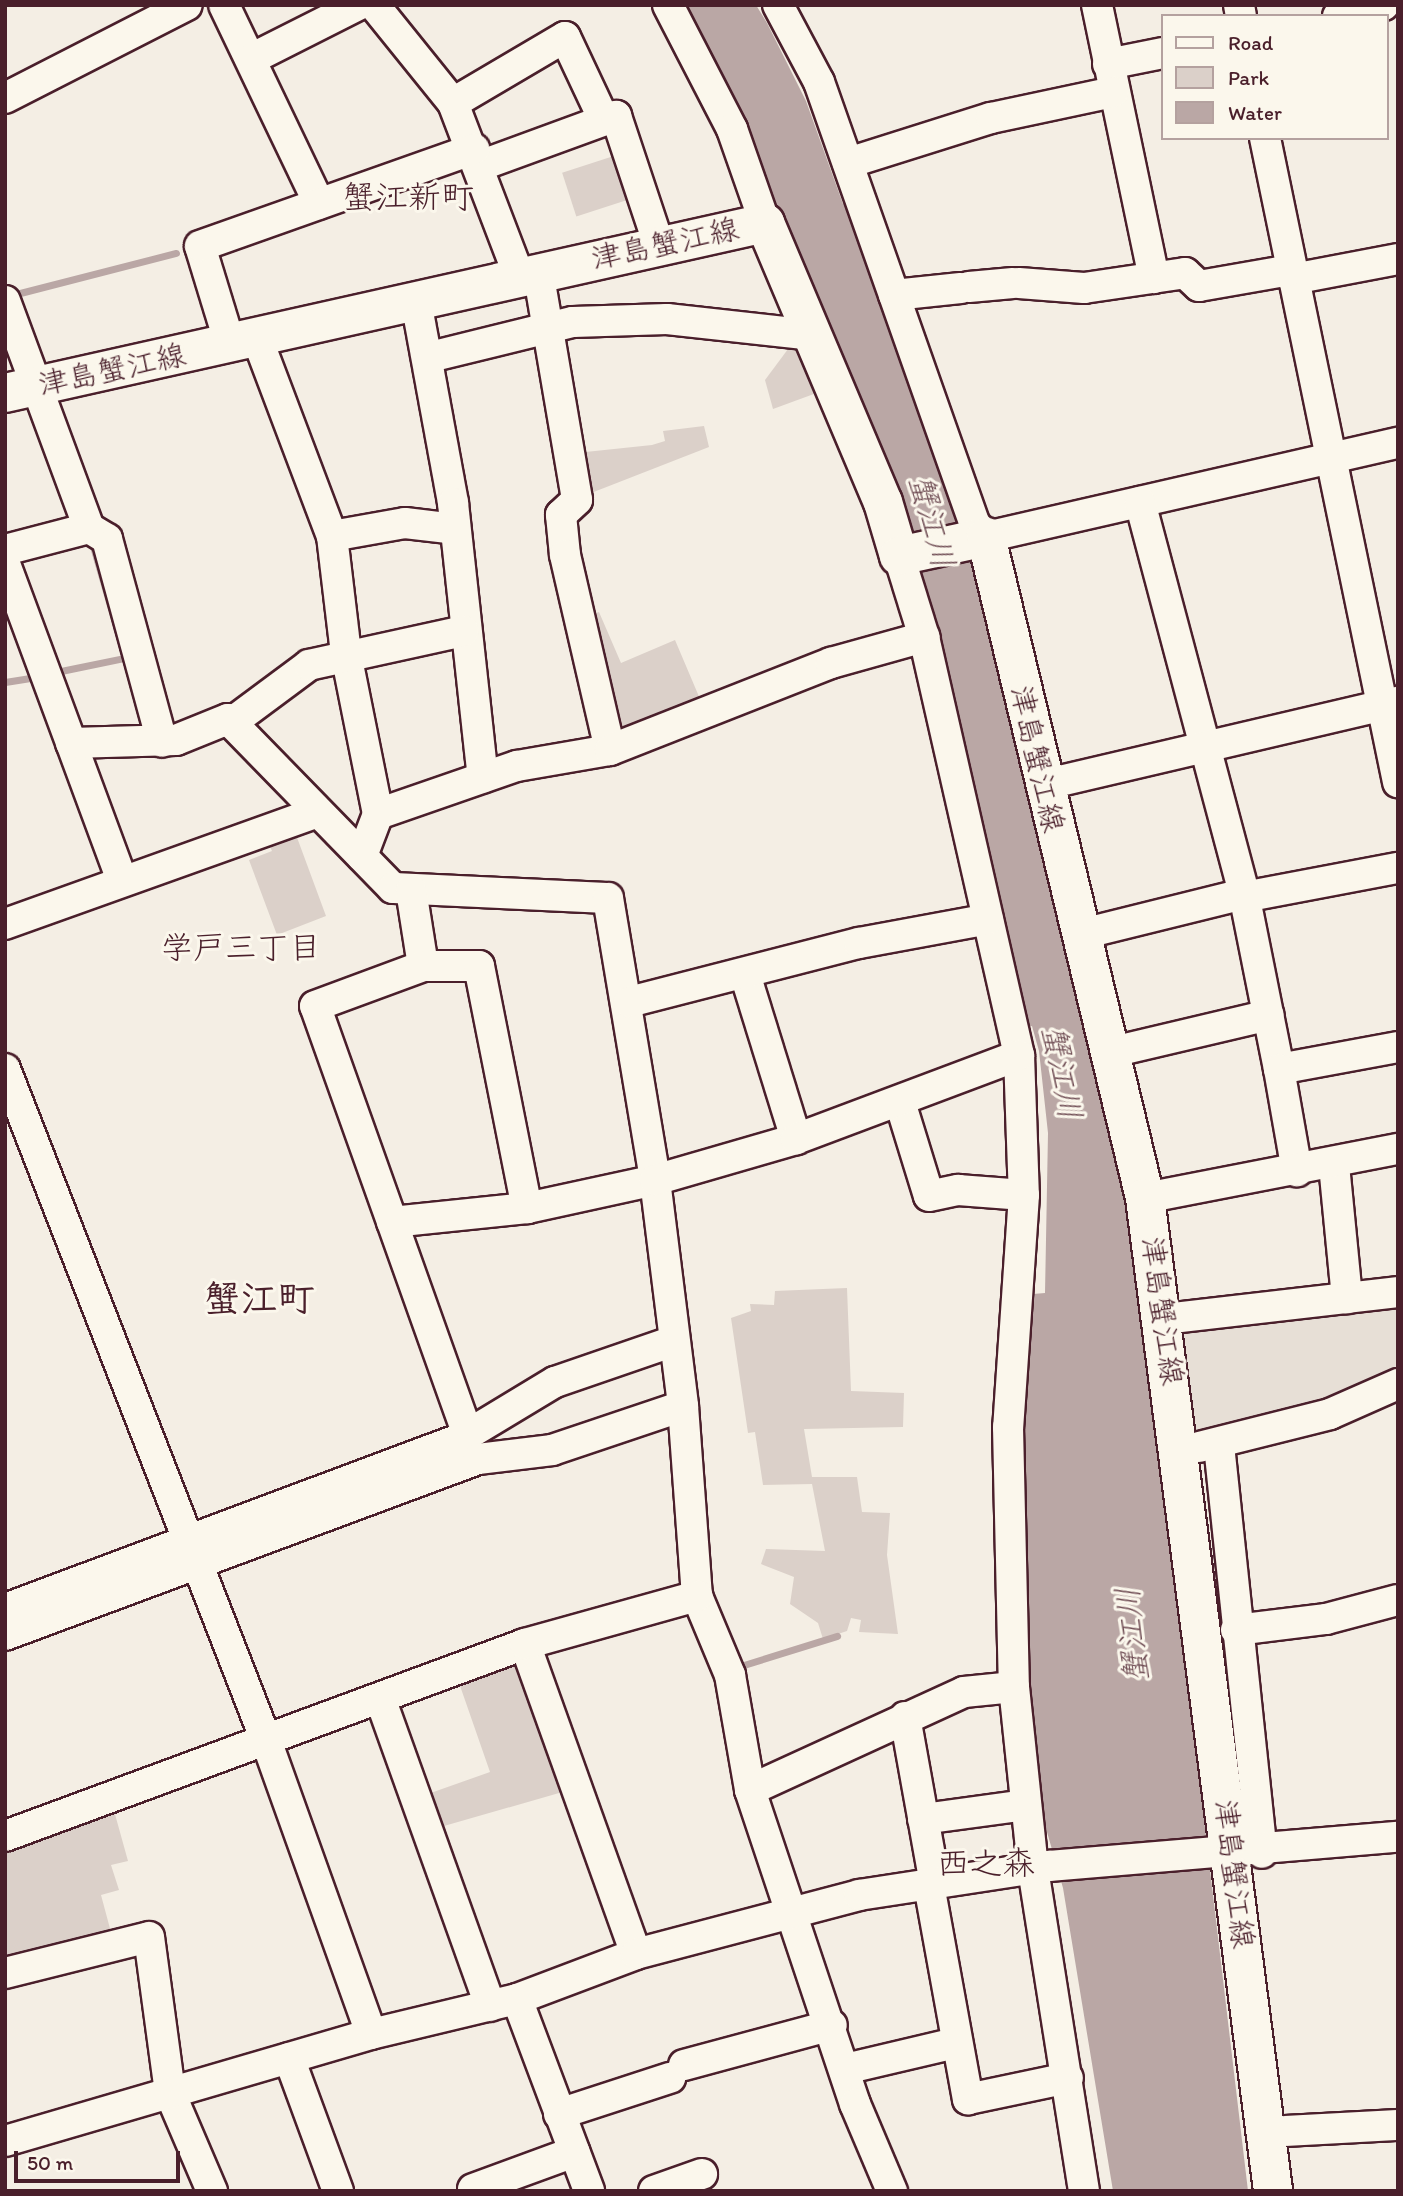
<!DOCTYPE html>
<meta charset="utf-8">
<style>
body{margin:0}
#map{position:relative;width:1403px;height:2196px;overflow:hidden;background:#f4eee4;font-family:Itim,"Klee One",sans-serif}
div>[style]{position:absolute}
.built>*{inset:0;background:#e7dfd6}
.green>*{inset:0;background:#dbd0c9;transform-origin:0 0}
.water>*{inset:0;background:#baa7a5;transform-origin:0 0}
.stream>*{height:7px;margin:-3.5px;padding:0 3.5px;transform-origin:3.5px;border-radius:3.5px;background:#baa7a5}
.roads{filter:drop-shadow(2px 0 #4a1f2b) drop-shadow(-2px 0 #4a1f2b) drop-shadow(0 2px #4a1f2b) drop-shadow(0 -2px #4a1f2b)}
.minor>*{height:30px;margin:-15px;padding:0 15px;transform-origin:15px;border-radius:15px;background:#fbf7ec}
.major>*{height:38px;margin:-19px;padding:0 19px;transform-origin:19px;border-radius:19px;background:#fbf7ec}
span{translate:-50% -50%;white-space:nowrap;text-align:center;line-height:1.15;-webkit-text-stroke:6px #fbf7ec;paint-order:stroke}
.street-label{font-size:30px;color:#4a1f2b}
.water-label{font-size:32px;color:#714f56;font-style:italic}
.neighbourhood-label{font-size:32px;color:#4a1f2b}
.quarter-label{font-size:33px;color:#4a1f2b}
.district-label{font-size:37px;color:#4a1f2b;font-weight:700}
.frame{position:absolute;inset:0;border:7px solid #4a1f2b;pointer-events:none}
.legend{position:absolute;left:1161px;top:14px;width:228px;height:126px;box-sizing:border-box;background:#fbf7ec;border:2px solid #b4a19f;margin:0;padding:9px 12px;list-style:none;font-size:21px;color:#4a1f2b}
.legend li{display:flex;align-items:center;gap:14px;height:35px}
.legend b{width:35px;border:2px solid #b4a19f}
.scale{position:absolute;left:14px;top:2151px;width:166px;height:32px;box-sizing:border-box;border:4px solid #4a1f2b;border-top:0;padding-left:9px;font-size:21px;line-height:24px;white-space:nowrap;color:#4a1f2b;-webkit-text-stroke:5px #fbf7ec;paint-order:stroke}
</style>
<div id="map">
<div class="built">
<div style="clip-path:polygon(1398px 1296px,1398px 1378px,1194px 1446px,1174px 1322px)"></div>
</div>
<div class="green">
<div style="left:623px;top:153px;width:46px;height:64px;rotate:72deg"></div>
<div style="clip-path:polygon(794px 341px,822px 391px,773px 409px,765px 380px)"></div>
<div style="clip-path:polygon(704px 426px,709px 447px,586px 495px,576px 453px,652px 445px,665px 441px,663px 431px)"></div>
<div style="clip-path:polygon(599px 612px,621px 663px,675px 640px,703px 706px,616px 740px,587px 616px)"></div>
<div style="clip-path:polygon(295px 832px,326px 916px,277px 935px,249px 860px,272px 851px,268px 842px)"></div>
<div style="clip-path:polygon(847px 1288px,851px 1391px,904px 1393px,903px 1427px,804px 1429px,812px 1477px,857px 1477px,862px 1512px,890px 1513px,887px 1555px,898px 1634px,859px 1632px,861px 1620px,851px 1618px,847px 1631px,823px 1639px,818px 1623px,790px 1604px,794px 1577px,761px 1564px,766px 1549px,825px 1551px,812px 1484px,763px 1485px,755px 1432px,748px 1433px,731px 1318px,751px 1311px,750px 1304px,774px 1305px,775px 1291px)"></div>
<div style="clip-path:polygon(509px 1661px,521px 1665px,566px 1791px,437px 1828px,425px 1795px,490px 1772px,458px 1680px)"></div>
<div style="clip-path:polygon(113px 1807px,128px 1861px,111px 1865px,119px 1890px,101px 1895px,112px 1936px,5px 1964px,5px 1848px)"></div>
</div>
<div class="water">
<div style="clip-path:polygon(684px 5px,756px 5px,767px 23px,806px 101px,843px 204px,850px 205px,976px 557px,1116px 1144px,1141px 1286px,1248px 2191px,1113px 2191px,1063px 1888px,1041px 1811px,1031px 1711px,1022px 1411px,1033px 1294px,1045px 1293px,1048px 1133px,1039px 1051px,1032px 1026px,1023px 1028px,924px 607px,723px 82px)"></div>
<div style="left:97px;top:546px;width:185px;height:7px;rotate:74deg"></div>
</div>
<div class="stream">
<div style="left:20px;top:293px;width:161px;rotate:-14.4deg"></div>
<div style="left:56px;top:672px;width:69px;rotate:-11.6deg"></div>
<div style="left:5px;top:682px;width:24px;rotate:-9deg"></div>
<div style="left:734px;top:1668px;width:108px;rotate:-17.3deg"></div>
</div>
<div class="roads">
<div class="minor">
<div style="left:224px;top:5px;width:220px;rotate:64.4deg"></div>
<div style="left:374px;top:5px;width:126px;rotate:51.1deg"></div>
<div style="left:453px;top:103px;width:185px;rotate:69.1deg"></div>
<div style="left:668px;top:5px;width:140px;rotate:62.7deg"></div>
<div style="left:732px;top:129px;width:100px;rotate:70.7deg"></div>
<div style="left:778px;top:5px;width:87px;rotate:62deg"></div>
<div style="left:819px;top:82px;width:467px;rotate:70.6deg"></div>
<div style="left:974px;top:523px;width:18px;rotate:49deg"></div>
<div style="left:986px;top:537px;width:423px;rotate:-12.9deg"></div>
<div style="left:1097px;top:5px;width:279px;rotate:78.2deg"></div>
<div style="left:1239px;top:5px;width:11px;rotate:80deg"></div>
<div style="left:1338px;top:16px;width:47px;rotate:-13.4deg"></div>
<div style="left:253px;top:58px;width:118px;rotate:-26.8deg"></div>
<div style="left:1108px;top:64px;width:56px;rotate:-11.3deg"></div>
<div style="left:5px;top:98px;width:204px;rotate:-27.1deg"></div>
<div style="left:453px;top:103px;width:130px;rotate:-30.5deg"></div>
<div style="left:565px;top:37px;width:92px;rotate:64.8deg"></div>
<div style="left:1265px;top:138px;width:658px;rotate:78.33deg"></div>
<div style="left:848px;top:163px;width:150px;rotate:-17.5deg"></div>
<div style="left:991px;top:118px;width:125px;rotate:-12deg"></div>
<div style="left:482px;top:165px;width:143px;rotate:-20.1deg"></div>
<div style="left:616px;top:116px;width:136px;rotate:71.6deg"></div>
<div style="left:538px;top:271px;width:232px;rotate:80.3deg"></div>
<div style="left:577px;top:500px;width:22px;rotate:137deg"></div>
<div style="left:561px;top:515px;width:40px;rotate:84.3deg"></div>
<div style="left:565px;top:555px;width:200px;rotate:77deg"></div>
<div style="left:1293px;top:279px;width:107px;rotate:-10.8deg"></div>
<div style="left:1019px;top:283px;width:65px;rotate:4.4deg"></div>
<div style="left:1084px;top:288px;width:102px;rotate:-8.4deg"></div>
<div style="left:1185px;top:273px;width:19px;rotate:43deg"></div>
<div style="left:1199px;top:286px;width:93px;rotate:-9.9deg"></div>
<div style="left:969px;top:287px;width:44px;rotate:-5.2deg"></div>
<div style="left:894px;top:295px;width:67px;rotate:-6deg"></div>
<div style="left:5px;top:301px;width:242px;rotate:69.7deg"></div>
<div style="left:89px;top:528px;width:21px;rotate:31deg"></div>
<div style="left:107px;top:539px;width:210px;rotate:74.8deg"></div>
<div style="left:416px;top:301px;width:205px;rotate:79.6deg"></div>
<div style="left:453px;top:503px;width:276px;rotate:83.8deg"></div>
<div style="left:257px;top:338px;width:212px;rotate:69.3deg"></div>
<div style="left:332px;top:536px;width:119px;rotate:83.2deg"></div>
<div style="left:346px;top:654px;width:163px;rotate:78.7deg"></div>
<div style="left:378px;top:814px;width:45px;rotate:110.9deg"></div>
<div style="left:230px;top:344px;width:102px;rotate:-107deg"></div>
<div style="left:200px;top:246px;width:291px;rotate:-19.5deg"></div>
<div style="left:430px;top:357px;width:147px;rotate:-13.8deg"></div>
<div style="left:573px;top:322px;width:94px;rotate:-1.8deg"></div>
<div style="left:667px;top:319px;width:145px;rotate:6.3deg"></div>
<div style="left:1140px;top:502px;width:406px;rotate:75.1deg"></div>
<div style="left:1244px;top:894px;width:178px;rotate:78.7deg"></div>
<div style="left:1279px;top:1069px;width:121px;rotate:-10.5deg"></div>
<div style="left:332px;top:536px;width:74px;rotate:-10.1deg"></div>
<div style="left:405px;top:523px;width:50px;rotate:6.8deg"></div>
<div style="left:5px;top:550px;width:87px;rotate:-14.7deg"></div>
<div style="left:899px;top:556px;width:85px;rotate:72.8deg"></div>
<div style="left:924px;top:637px;width:429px;rotate:77.2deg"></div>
<div style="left:1019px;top:1055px;width:140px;rotate:88deg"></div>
<div style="left:1024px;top:1195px;width:233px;rotate:93.9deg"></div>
<div style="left:1008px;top:1427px;width:260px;rotate:88.7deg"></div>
<div style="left:1014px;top:1687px;width:183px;rotate:84deg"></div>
<div style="left:1033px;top:1869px;width:326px;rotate:81deg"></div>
<div style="left:5px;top:564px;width:338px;rotate:69.7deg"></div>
<div style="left:231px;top:723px;width:97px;rotate:-36.6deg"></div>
<div style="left:309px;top:665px;width:158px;rotate:-12.4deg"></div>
<div style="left:71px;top:743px;width:105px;rotate:-1.6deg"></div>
<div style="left:176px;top:740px;width:56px;rotate:-22deg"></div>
<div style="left:228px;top:719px;width:236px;rotate:45.7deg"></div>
<div style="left:393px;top:888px;width:215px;rotate:2.7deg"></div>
<div style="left:608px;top:898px;width:286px;rotate:80.5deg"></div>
<div style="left:655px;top:1180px;width:228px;rotate:82.9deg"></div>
<div style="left:683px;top:1406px;width:191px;rotate:85.8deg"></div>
<div style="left:697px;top:1596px;width:86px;rotate:67.3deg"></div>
<div style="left:730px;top:1675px;width:117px;rotate:80.1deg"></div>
<div style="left:750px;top:1790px;width:331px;rotate:71.5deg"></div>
<div style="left:855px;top:2104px;width:95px;rotate:67deg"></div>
<div style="left:1043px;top:785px;width:365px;rotate:-13.2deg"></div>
<div style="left:378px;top:814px;width:147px;rotate:-19.1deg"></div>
<div style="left:517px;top:766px;width:94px;rotate:-9.8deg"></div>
<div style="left:610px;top:750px;width:238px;rotate:-21.5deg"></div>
<div style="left:831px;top:663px;width:97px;rotate:-15.6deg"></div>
<div style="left:411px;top:890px;width:77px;rotate:81deg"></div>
<div style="left:1244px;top:897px;width:157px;rotate:-10.7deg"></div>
<div style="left:5px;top:924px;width:332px;rotate:-19.7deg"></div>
<div style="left:1078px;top:935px;width:171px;rotate:-13.9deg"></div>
<div style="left:745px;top:974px;width:173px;rotate:72.8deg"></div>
<div style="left:629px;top:1002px;width:237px;rotate:-14.4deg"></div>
<div style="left:859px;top:943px;width:131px;rotate:-10.5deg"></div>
<div style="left:1108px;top:1053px;width:165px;rotate:-13.3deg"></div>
<div style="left:5px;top:1069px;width:720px;rotate:68.75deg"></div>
<div style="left:266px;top:1740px;width:312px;rotate:70.3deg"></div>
<div style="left:1279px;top:1069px;width:104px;rotate:80deg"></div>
<div style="left:900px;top:1102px;width:98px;rotate:72.9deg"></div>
<div style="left:929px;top:1196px;width:30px;rotate:-12deg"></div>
<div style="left:958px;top:1190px;width:66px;rotate:4.3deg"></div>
<div style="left:1334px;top:1165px;width:134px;rotate:84.4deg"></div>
<div style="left:1145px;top:1198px;width:258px;rotate:-11deg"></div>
<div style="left:392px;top:1222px;width:136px;rotate:-5.9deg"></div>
<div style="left:527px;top:1208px;width:131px;rotate:-12.3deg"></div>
<div style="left:655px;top:1180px;width:147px;rotate:-16.2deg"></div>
<div style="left:796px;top:1139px;width:238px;rotate:-20.6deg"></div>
<div style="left:1165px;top:1319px;width:235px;rotate:-6.6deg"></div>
<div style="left:468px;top:1435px;width:455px;rotate:-109.6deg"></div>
<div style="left:315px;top:1006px;width:115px;rotate:-20.3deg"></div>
<div style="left:423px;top:966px;width:56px"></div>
<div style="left:479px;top:966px;width:247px;rotate:78.8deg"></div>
<div style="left:1219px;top:1445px;width:410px;rotate:84deg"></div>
<div style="left:1199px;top:1447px;width:135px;rotate:-14.1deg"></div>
<div style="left:1330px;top:1414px;width:74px;rotate:-23.8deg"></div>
<div style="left:5px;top:1609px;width:488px;rotate:-20.5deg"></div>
<div style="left:462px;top:1438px;width:109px;rotate:-31.1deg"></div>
<div style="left:555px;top:1382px;width:126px;rotate:-19deg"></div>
<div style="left:1236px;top:1630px;width:91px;rotate:-7deg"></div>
<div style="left:1326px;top:1619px;width:74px;rotate:-14.8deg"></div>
<div style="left:5px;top:1635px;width:505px;rotate:-20.41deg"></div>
<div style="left:478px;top:1459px;width:75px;rotate:-6.9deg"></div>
<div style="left:552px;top:1450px;width:138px;rotate:-18.6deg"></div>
<div style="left:525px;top:1644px;width:329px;rotate:70.3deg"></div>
<div style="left:380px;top:1698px;width:327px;rotate:70.3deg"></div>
<div style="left:905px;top:1717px;width:170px;rotate:79.8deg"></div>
<div style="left:750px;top:1790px;width:235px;rotate:-24.6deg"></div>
<div style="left:964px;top:1692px;width:50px;rotate:-5.7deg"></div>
<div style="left:923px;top:1819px;width:103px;rotate:-7.8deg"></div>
<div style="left:5px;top:1836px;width:554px;rotate:-20.27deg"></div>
<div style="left:525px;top:1644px;width:179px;rotate:-15.6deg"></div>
<div style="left:929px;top:1885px;width:218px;rotate:79.7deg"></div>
<div style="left:968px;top:2099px;width:102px;rotate:-11.9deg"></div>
<div style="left:5px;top:1973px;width:148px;rotate:-14deg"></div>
<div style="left:149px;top:1937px;width:157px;rotate:82.3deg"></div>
<div style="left:170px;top:2093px;width:107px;rotate:66.8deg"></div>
<div style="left:517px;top:1999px;width:205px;rotate:69.4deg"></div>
<div style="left:289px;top:2058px;width:142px;rotate:69.8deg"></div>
<div style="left:684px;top:2065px;width:153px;rotate:-15.1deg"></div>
<div style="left:845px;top:2069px;width:114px;rotate:-13.2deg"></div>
<div style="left:559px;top:2114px;width:117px;rotate:-18deg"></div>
<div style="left:1286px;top:2131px;width:112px;rotate:-3.1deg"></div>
<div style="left:5px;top:2141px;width:381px;rotate:-16.3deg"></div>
<div style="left:371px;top:2034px;width:150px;rotate:-13.5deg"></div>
<div style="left:517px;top:1999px;width:127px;rotate:-20.7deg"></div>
<div style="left:636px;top:1954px;width:231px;rotate:-14.8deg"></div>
<div style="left:859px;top:1895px;width:192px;rotate:-8.7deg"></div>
<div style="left:1049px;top:1866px;width:350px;rotate:-4.8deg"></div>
<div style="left:473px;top:2189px;width:108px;rotate:-20.1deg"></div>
<div style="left:654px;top:2191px;width:51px;rotate:-19.5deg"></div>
</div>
<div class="major">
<div style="left:5px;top:393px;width:779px;rotate:-12.61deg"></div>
<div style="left:765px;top:223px;width:303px;rotate:67.1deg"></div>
<div style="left:883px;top:502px;width:56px;rotate:73.5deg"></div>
<div style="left:899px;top:556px;width:89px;rotate:-12.3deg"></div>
<div style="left:986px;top:537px;width:680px;rotate:76.47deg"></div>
<div style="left:1145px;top:1198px;width:1001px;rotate:82.65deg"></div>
</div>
</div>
<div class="street-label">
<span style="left:665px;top:244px;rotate:-12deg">津島蟹江線</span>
<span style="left:112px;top:370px;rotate:-12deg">津島蟹江線</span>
<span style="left:1037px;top:759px;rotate:77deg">津島蟹江線</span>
<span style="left:1162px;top:1311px;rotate:82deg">津島蟹江線</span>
<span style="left:1234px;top:1874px;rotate:83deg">津島蟹江線</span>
</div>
<div class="water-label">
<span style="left:932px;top:521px;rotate:75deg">蟹江川</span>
<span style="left:1062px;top:1072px;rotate:79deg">蟹江川</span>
<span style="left:1132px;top:1635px;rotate:-96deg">蟹江川</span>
</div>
<div class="neighbourhood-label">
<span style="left:241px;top:947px">学戸三丁目</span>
</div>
<div class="quarter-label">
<span style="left:408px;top:197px">蟹江新町</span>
<span style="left:986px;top:1863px">西之森</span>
</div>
<div class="district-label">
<span style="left:259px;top:1298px">蟹江町</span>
</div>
<div class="frame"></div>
<ul class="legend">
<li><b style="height:9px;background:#fbf7ec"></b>Road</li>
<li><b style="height:19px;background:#dbd0c9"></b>Park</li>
<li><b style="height:19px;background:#baa7a5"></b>Water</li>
</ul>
<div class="scale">50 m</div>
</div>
